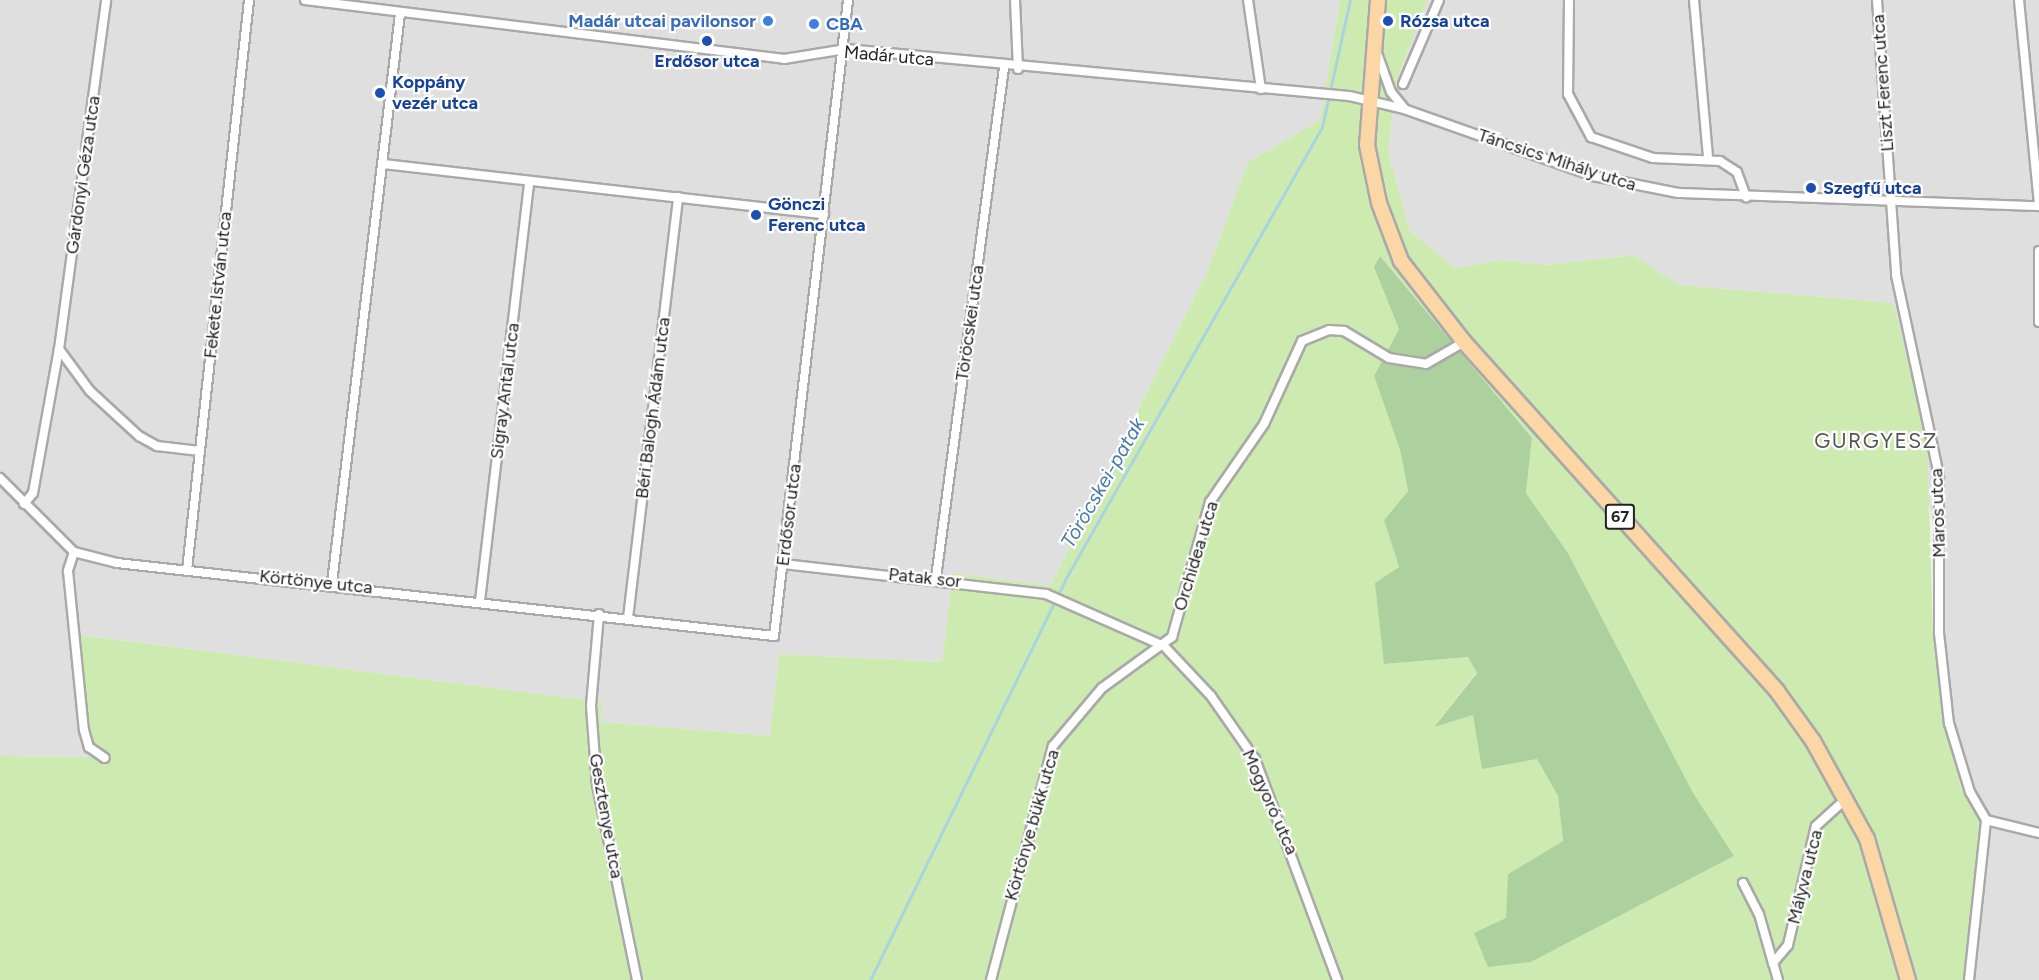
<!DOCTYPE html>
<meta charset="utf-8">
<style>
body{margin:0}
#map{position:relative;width:2039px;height:980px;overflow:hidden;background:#f2efe9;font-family:Figtree,sans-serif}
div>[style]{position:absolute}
.residential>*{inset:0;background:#e0dfdf}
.grass>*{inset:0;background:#cdebb0}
.forest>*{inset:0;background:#add19e}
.stream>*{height:3px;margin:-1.5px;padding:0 1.5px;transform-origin:1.5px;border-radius:1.5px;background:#aad3df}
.roads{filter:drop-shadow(2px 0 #a9a9a9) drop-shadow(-2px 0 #a9a9a9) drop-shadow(0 2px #a9a9a9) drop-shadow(0 -2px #a9a9a9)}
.street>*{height:8px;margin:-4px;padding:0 4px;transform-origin:4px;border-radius:4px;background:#fff}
.primary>*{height:14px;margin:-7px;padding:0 7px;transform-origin:7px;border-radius:7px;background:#fcd6a4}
.dots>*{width:16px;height:16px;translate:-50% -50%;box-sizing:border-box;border:3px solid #fff;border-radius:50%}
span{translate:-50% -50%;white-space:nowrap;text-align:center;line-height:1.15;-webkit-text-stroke:4.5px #fff;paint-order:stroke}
.shield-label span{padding:2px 4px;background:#fff;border:2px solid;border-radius:4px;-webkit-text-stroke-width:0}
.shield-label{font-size:16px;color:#222;font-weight:700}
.shop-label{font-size:18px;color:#366cbe;font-weight:700}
.right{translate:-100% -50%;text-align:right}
.left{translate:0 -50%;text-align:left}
.transit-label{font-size:18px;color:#164399;font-weight:700}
.street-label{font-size:18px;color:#222}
.water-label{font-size:20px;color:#4a7aab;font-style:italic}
.quarter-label{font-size:21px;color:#555;letter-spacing:1.5px}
</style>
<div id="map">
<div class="residential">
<div style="clip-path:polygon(0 0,1340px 0,1320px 120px,1248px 162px,1209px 267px,1050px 586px,953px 573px,942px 662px,779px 654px,770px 736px,601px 722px,602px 702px,81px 635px,92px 757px,0 756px)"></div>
<div style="clip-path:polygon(1427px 0,2039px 0,2039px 980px,1964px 980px,1982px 823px,1962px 791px,1944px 726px,1933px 632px,1934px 531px,1893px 303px,1679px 285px,1632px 255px,1545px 265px,1503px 260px,1455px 268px,1410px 231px,1388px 152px,1397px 79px)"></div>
</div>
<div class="grass">
<div style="clip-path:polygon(evenodd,1340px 0,1427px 0,1397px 79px,1388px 152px,1410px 231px,1455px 268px,1503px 260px,1545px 265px,1633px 255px,1679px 285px,1893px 303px,1927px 437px,1933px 632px,1944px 726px,1962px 791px,1982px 823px,1964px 980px,0 980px,0 756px,92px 757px,80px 635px,602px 702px,601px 722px,770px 736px,779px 654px,942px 662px,953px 573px,1050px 586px,1209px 267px,1248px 162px,1320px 120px,1340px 0,1380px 256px,1532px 438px,1526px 493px,1568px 553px,1692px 791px,1734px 856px,1531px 962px,1508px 874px,1563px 841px,1558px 796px,1537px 759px,1473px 715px,1435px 725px,1477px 672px,1468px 657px,1384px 664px,1399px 567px,1384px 520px,1408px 491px,1400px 450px,1374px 376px,1399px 329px,1380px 256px)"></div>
</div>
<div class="forest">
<div style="clip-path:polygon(1380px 256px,1532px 438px,1526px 493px,1568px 553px,1692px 791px,1734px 856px,1531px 962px,1488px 967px,1474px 933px,1506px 918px,1508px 874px,1563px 841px,1558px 796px,1537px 759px,1482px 769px,1473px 715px,1434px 727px,1477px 673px,1468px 657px,1384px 664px,1375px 583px,1399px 567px,1384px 520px,1408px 491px,1400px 450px,1374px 376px,1399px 329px,1374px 267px)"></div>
</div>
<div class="stream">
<div style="left:870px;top:980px;width:447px;rotate:-64deg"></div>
<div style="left:1066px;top:578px;width:519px;rotate:-60.42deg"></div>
<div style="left:1322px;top:127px;width:130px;rotate:-77.6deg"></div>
</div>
<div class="roads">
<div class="street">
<div style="left:305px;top:0;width:483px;rotate:7deg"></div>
<div style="left:784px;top:59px;width:63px;rotate:-9.2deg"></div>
<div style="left:846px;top:49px;width:505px;rotate:5.34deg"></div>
<div style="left:1349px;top:96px;width:57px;rotate:13.3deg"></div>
<div style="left:1404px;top:109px;width:201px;rotate:19.5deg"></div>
<div style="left:1593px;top:176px;width:87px;rotate:11.3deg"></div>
<div style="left:1678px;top:193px;width:361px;rotate:2.1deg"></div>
<div style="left:1015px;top:0;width:69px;rotate:87.5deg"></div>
<div style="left:1248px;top:0;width:90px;rotate:81.7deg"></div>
<div style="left:1569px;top:0;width:94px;rotate:90.6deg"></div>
<div style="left:1568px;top:94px;width:49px;rotate:61.9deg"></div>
<div style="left:1591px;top:137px;width:65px;rotate:18.7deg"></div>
<div style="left:1653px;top:158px;width:67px;rotate:2.6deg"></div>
<div style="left:1720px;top:161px;width:20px;rotate:33deg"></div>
<div style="left:1737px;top:172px;width:27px;rotate:70deg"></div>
<div style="left:1694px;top:0;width:159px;rotate:84.9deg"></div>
<div style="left:1877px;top:0;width:276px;rotate:86deg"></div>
<div style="left:1896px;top:275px;width:206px;rotate:77.9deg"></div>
<div style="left:1939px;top:476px;width:157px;rotate:90deg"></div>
<div style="left:1939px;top:633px;width:91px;rotate:83.7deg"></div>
<div style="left:1949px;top:723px;width:72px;rotate:73.1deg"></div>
<div style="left:1970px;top:792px;width:32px;rotate:60deg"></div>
<div style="left:1986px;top:820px;width:55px;rotate:13.8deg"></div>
<div style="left:2019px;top:0;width:205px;rotate:84.4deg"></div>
<div style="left:1377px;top:53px;width:41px;rotate:70.3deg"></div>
<div style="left:1391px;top:92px;width:21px;rotate:51deg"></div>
<div style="left:1403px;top:84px;width:91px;rotate:-66.8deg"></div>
<div style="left:383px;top:164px;width:444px;rotate:6.5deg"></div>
<div style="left:2039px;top:251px;width:71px;rotate:90deg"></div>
<div style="left:59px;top:349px;width:52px;rotate:53.6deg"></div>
<div style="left:90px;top:391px;width:67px;rotate:42.6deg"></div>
<div style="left:139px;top:436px;width:21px;rotate:29deg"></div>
<div style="left:157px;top:446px;width:43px;rotate:6.6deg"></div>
<div style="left:0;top:478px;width:105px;rotate:45deg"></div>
<div style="left:74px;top:552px;width:44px;rotate:14.3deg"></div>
<div style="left:117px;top:563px;width:661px;rotate:6.34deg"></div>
<div style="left:774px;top:636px;width:640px;rotate:-83.36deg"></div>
<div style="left:24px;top:504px;width:14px;rotate:-51deg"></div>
<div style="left:33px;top:493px;width:146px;rotate:-79.8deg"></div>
<div style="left:59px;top:349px;width:352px;rotate:-82.3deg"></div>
<div style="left:74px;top:552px;width:20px;rotate:108deg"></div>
<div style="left:68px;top:571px;width:160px;rotate:84.3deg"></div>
<div style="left:84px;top:730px;width:18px;rotate:74deg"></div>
<div style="left:89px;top:747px;width:19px;rotate:35deg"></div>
<div style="left:783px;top:564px;width:265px;rotate:6.5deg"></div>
<div style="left:1046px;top:594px;width:129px;rotate:23.8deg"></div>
<div style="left:1164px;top:646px;width:69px;rotate:46.8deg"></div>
<div style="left:1211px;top:696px;width:77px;rotate:55.1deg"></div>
<div style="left:1255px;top:759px;width:236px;rotate:69.6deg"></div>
<div style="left:187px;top:570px;width:573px;rotate:-83.79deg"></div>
<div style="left:936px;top:578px;width:515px;rotate:-82.41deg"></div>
<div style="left:332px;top:583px;width:573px;rotate:-83.19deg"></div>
<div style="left:480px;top:601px;width:423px;rotate:-83.3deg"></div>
<div style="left:599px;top:614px;width:92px;rotate:95deg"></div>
<div style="left:591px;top:706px;width:79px;rotate:85.7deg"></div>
<div style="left:597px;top:785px;width:199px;rotate:78.4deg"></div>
<div style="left:628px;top:618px;width:424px;rotate:-83.2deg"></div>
<div style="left:1743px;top:883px;width:35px;rotate:63deg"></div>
<div style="left:1759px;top:914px;width:51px;rotate:74.1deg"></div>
<div style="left:991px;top:980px;width:242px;rotate:-75.2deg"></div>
<div style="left:1053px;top:746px;width:76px;rotate:-49.8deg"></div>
<div style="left:1102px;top:688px;width:87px;rotate:-36.1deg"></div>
<div style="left:1172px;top:637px;width:140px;rotate:-74.3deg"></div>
<div style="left:1210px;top:502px;width:95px;rotate:-55.3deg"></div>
<div style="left:1264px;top:424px;width:91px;rotate:-65.4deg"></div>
<div style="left:1302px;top:341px;width:29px;rotate:-22deg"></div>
<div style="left:1329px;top:330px;width:15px;rotate:4deg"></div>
<div style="left:1344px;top:331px;width:52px;rotate:31deg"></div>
<div style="left:1389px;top:358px;width:37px;rotate:9deg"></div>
<div style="left:1426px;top:364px;width:44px;rotate:-30.1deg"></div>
<div style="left:1778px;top:980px;width:18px;rotate:-106deg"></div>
<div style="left:1773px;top:963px;width:23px;rotate:-50deg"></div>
<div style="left:1788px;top:945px;width:122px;rotate:-76.8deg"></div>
<div style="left:1816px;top:826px;width:42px;rotate:-42.1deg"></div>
<div style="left:1969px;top:980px;width:161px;rotate:-83.9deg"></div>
</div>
<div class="primary">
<div style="left:1378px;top:0;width:145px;rotate:94.3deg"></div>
<div style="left:1367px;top:145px;width:59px;rotate:78.3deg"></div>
<div style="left:1379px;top:203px;width:62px;rotate:69.2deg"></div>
<div style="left:1401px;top:261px;width:103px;rotate:52.1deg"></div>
<div style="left:1464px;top:342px;width:469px;rotate:48.1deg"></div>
<div style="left:1777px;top:691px;width:62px;rotate:54.2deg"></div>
<div style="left:1813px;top:741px;width:112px;rotate:61.1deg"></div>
<div style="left:1867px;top:839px;width:147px;rotate:73.8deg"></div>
</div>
</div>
<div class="dots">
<div style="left:768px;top:21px;background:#3f7fe0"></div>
<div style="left:1388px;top:21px;background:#1a4fb4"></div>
<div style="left:814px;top:24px;background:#3f7fe0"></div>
<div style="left:707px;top:41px;background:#1a4fb4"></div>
<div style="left:380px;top:93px;background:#1a4fb4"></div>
<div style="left:1811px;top:188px;background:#1a4fb4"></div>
<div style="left:756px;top:215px;background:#1a4fb4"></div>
</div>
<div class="shield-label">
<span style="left:1620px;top:517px">67</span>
</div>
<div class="shop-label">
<span class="right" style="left:756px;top:21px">Madár utcai pavilonsor</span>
<span class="left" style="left:826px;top:24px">CBA</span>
</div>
<div class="transit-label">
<span class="left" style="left:1400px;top:21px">Rózsa utca</span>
<span style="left:707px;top:61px">Erdősor utca</span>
<span class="left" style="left:392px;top:93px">Koppány<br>vezér utca</span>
<span class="left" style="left:1823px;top:188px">Szegfű utca</span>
<span class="left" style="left:768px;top:215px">Gönczi<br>Ferenc utca</span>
</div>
<div class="street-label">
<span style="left:889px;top:56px;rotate:5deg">Madár utca</span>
<span style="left:1883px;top:83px;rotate:-94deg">Liszt Ferenc utca</span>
<span style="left:1557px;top:160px;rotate:18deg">Táncsics Mihály utca</span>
<span style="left:83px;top:175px;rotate:-82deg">Gárdonyi Géza utca</span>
<span style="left:218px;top:285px;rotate:-84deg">Fekete István utca</span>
<span style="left:970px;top:323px;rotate:-82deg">Töröcskei utca</span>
<span style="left:505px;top:391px;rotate:-83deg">Sigray Antal utca</span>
<span style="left:653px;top:408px;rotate:-83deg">Béri Balogh Ádám utca</span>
<span style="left:1938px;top:513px;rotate:-92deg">Maros utca</span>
<span style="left:789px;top:515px;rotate:-83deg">Erdősor utca</span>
<span style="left:1196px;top:556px;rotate:-73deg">Orchidea utca</span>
<span style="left:925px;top:578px;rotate:6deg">Patak sor</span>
<span style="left:316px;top:582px;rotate:6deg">Körtönye utca</span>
<span style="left:1270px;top:802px;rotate:66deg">Mogyoró utca</span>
<span style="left:606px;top:816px;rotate:80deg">Gesztenye utca</span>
<span style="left:1032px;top:825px;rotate:-74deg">Körtönye bükk utca</span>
<span style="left:1805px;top:877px;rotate:-76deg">Mályva utca</span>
</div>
<div class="water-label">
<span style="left:1103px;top:483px;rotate:-60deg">Töröcskei-patak</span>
</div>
<div class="quarter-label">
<span style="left:1876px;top:441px">GURGYESZ</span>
</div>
</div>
